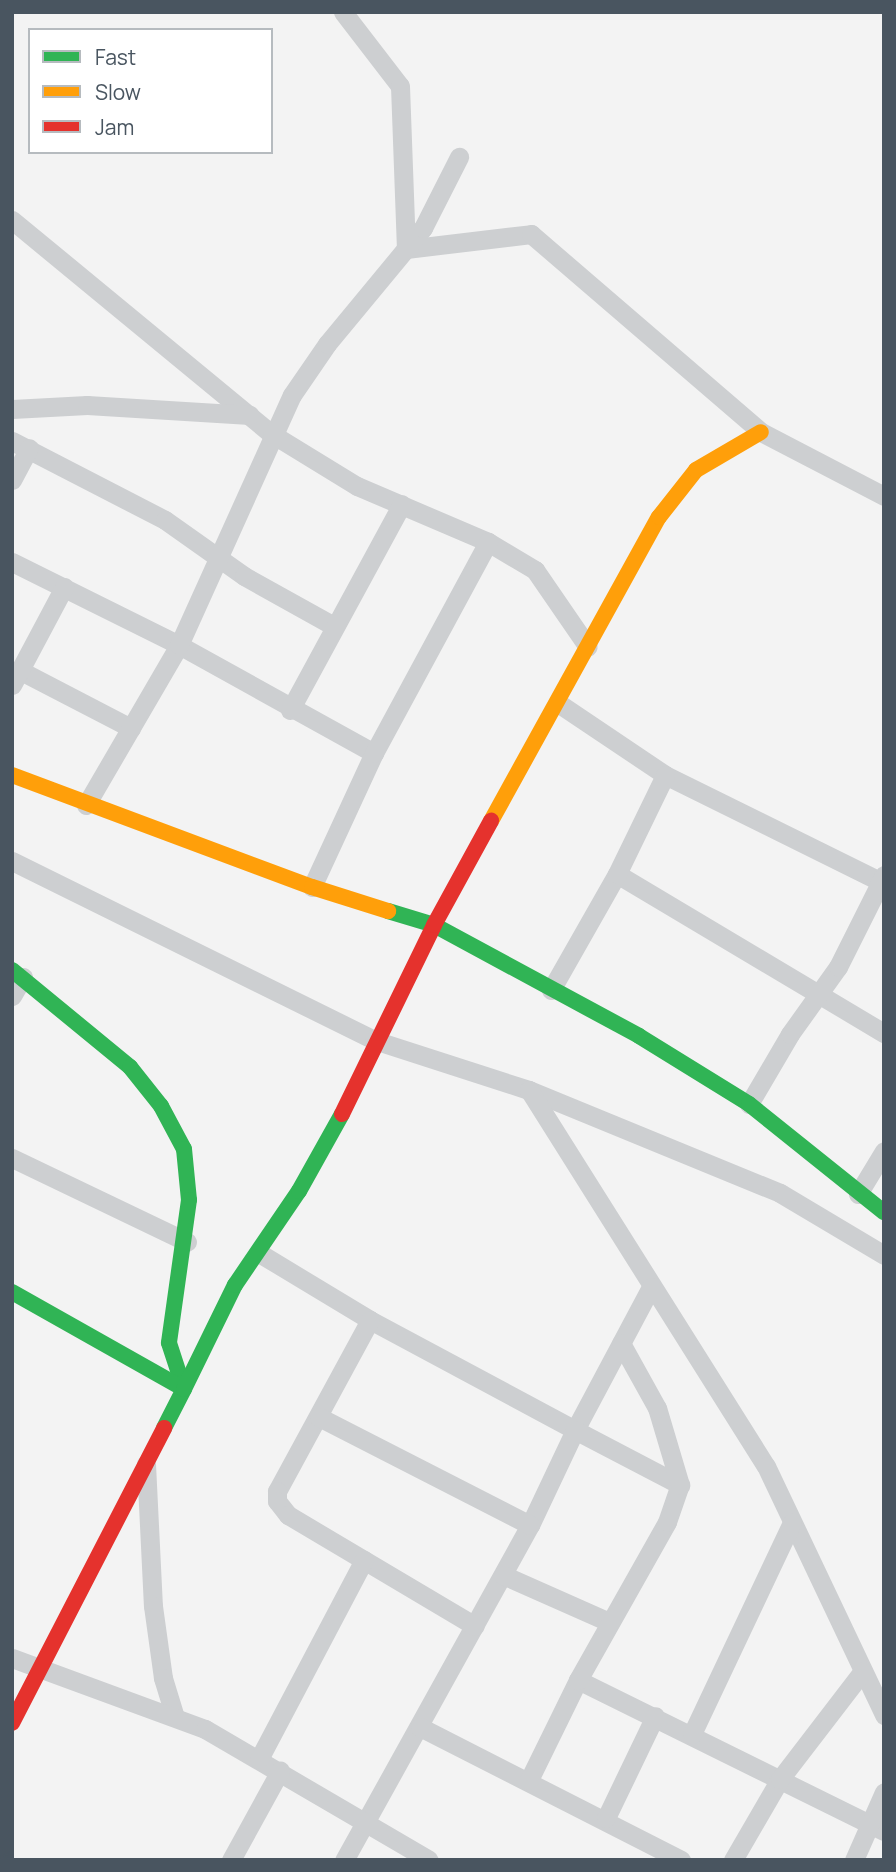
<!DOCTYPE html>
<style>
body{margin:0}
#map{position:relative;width:896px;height:1872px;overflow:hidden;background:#f3f3f3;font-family:Manrope,sans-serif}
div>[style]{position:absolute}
.street>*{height:19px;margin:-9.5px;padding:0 9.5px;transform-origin:9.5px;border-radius:9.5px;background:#cdcfd1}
.fast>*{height:16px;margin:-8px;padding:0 8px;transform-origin:8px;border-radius:8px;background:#30b455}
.slow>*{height:16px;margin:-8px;padding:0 8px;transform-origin:8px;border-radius:8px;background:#ff9f0a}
.jam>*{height:16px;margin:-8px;padding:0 8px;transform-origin:8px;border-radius:8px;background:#e5322d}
span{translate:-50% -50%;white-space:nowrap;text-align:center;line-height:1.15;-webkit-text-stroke:5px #fff;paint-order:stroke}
.frame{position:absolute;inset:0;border:14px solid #495560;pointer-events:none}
.legend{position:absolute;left:28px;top:28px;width:245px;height:126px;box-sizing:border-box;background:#fff;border:2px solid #b6bbbf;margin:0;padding:9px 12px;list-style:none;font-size:21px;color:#495560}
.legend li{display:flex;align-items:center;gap:14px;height:35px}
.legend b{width:35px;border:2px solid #b6bbbf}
</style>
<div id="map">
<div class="street">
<div style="left:343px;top:12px;width:93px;rotate:52.4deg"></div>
<div style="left:400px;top:86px;width:163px;rotate:87.9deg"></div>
<div style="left:406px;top:249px;width:126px;rotate:-6.8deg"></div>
<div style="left:531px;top:234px;width:303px;rotate:40.7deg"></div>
<div style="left:761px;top:432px;width:139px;rotate:27.5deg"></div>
<div style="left:12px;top:220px;width:337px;rotate:39.5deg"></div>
<div style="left:272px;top:434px;width:100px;rotate:31.5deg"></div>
<div style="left:357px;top:486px;width:142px;rotate:23.1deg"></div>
<div style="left:488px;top:542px;width:55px;rotate:30.8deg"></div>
<div style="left:535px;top:570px;width:93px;rotate:55.5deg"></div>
<div style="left:12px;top:409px;width:75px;rotate:-3.1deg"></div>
<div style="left:87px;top:405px;width:163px;rotate:3.5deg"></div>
<div style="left:12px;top:441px;width:172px;rotate:27.3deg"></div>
<div style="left:165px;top:520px;width:97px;rotate:35.3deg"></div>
<div style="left:244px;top:576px;width:103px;rotate:29.1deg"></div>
<div style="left:12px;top:480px;width:36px;rotate:-62deg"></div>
<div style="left:12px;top:562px;width:186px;rotate:26.4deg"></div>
<div style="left:179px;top:645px;width:223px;rotate:29deg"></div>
<div style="left:21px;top:671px;width:124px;rotate:27.4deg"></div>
<div style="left:12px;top:685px;width:111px;rotate:-62deg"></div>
<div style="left:558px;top:703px;width:129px;rotate:33.9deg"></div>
<div style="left:665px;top:775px;width:244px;rotate:26.3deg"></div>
<div style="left:290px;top:710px;width:234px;rotate:-61.5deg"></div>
<div style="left:86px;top:805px;width:185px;rotate:-59.8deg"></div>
<div style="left:179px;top:645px;width:274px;rotate:-65.7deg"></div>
<div style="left:292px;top:395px;width:62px;rotate:-55.5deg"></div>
<div style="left:327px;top:344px;width:151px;rotate:-50.4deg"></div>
<div style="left:423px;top:228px;width:80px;rotate:-63.1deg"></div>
<div style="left:12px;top:861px;width:404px;rotate:26.3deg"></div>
<div style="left:374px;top:1040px;width:163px;rotate:17.9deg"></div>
<div style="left:529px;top:1090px;width:271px;rotate:22.3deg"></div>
<div style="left:780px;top:1193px;width:121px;rotate:30.8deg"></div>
<div style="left:617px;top:874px;width:311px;rotate:30.8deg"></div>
<div style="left:312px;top:887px;width:148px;rotate:-65.2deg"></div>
<div style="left:374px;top:753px;width:240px;rotate:-61.6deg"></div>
<div style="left:551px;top:990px;width:133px;rotate:-60.4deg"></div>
<div style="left:617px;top:874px;width:110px;rotate:-64.1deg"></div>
<div style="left:12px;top:996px;width:22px;rotate:-60deg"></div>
<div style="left:529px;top:1090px;width:444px;rotate:57.8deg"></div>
<div style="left:766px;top:1466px;width:276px;rotate:64.6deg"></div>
<div style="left:749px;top:1104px;width:81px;rotate:-59.6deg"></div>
<div style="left:790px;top:1034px;width:82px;rotate:-54.4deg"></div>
<div style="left:838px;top:967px;width:103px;rotate:-63.4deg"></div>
<div style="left:12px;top:1158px;width:194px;rotate:25.6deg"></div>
<div style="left:858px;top:1194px;width:50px;rotate:-58.8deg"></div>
<div style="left:259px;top:1253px;width:130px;rotate:31.1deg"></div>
<div style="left:370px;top:1320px;width:233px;rotate:28.2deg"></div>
<div style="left:575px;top:1430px;width:105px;rotate:115.3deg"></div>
<div style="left:530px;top:1525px;width:383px;rotate:119deg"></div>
<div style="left:651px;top:1287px;width:162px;rotate:118deg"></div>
<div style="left:575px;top:1430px;width:119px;rotate:27.6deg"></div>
<div style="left:370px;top:1320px;width:195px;rotate:118.5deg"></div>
<div style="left:277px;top:1491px;width:10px;rotate:90deg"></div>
<div style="left:277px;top:1501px;width:18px;rotate:52deg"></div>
<div style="left:288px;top:1515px;width:217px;rotate:30.7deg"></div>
<div style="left:319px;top:1417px;width:237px;rotate:27.1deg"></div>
<div style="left:146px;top:1464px;width:142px;rotate:87.2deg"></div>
<div style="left:153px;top:1606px;width:73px;rotate:82.1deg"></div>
<div style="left:163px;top:1678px;width:39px;rotate:73deg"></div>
<div style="left:503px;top:1575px;width:116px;rotate:23.9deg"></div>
<div style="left:12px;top:1658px;width:206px;rotate:20.2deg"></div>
<div style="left:205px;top:1729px;width:259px;rotate:30.3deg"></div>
<div style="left:578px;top:1680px;width:341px;rotate:26.3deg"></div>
<div style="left:420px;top:1727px;width:293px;rotate:27deg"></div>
<div style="left:692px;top:1734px;width:234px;rotate:-64.7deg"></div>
<div style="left:259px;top:1759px;width:225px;rotate:-62.2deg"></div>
<div style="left:529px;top:1780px;width:111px;rotate:-63.9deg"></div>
<div style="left:578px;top:1680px;width:181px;rotate:-60.6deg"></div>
<div style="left:667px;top:1522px;width:39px;rotate:-71deg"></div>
<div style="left:680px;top:1485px;width:80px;rotate:-106.6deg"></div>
<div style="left:657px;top:1408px;width:74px;rotate:-119deg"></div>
<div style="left:606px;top:1818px;width:113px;rotate:-64.3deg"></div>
<div style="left:231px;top:1860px;width:102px;rotate:-61.2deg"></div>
<div style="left:733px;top:1860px;width:94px;rotate:-59.9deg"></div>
<div style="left:780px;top:1779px;width:136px;rotate:-52.5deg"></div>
<div style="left:854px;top:1860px;width:74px;rotate:-66.2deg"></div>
</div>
<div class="fast">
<div style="left:388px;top:911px;width:48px;rotate:16.9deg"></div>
<div style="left:434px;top:925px;width:233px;rotate:28.4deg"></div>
<div style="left:639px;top:1036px;width:129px;rotate:31.7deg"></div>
<div style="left:749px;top:1104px;width:173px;rotate:38.7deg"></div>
<div style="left:12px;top:970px;width:153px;rotate:39.4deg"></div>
<div style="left:130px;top:1067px;width:50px;rotate:51.5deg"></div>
<div style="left:161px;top:1106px;width:49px;rotate:61.9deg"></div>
<div style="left:184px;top:1149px;width:51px;rotate:84.4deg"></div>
<div style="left:189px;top:1200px;width:144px;rotate:98deg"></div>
<div style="left:169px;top:1343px;width:48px;rotate:71.9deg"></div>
<div style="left:184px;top:1389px;width:44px;rotate:117.1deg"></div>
<div style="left:12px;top:1292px;width:197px;rotate:29.4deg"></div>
<div style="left:184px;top:1389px;width:116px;rotate:-63.9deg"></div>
<div style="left:235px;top:1285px;width:114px;rotate:-55.8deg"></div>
<div style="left:299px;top:1191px;width:88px;rotate:-60.8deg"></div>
</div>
<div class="slow">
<div style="left:12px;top:775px;width:320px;rotate:20.5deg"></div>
<div style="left:312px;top:887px;width:80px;rotate:17.5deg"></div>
<div style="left:491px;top:821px;width:347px;rotate:-61.1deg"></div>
<div style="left:659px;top:517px;width:60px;rotate:-51.8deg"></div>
<div style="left:696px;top:470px;width:75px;rotate:-30.3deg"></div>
</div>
<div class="jam">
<div style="left:342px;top:1114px;width:210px;rotate:-64deg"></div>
<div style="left:434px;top:925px;width:119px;rotate:-61.3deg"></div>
<div style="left:12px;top:1723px;width:332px;rotate:-62.7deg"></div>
</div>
<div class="frame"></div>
<ul class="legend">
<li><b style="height:9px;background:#30b455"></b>Fast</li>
<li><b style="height:9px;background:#ff9f0a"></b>Slow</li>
<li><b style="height:9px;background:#e5322d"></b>Jam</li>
</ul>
</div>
